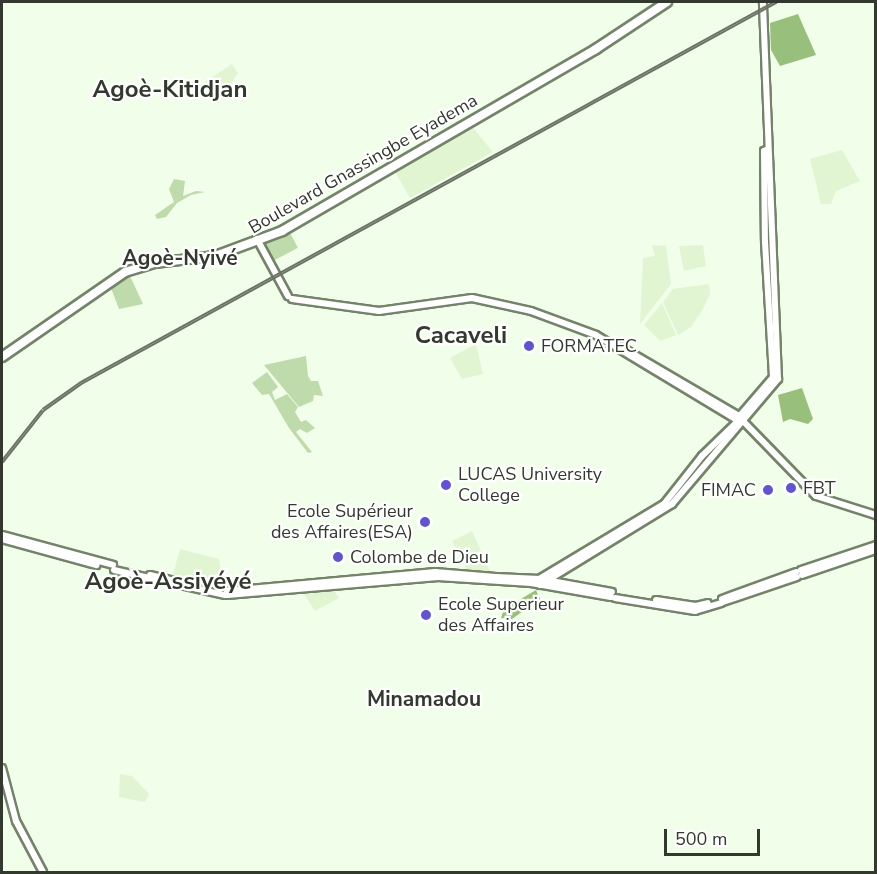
<!DOCTYPE html>
<meta charset="utf-8">
<style>
body{margin:0}
#map{position:relative;width:877px;height:874px;overflow:hidden;background:#f1fee9;font-family:"Nunito Sans",sans-serif}
div>[style]{position:absolute}
.built>*{inset:0;background:#e1f5d3}
.green>*{inset:0;background:#bfdbac;transform-origin:0 0}
.water>*{inset:0;background:#99bf7c}
.roads{filter:drop-shadow(2px 0 #74836a) drop-shadow(-2px 0 #74836a) drop-shadow(0 2px #74836a) drop-shadow(0 -2px #74836a)}
.major>*{height:6px;margin:-3px;padding:0 3px;transform-origin:3px;border-radius:3px;background:#fff}
.highway>*{height:8px;margin:-4px;padding:0 4px;transform-origin:4px;border-radius:4px;background:#fff}
.rail>*{height:4px;margin-top:-2px;transform-origin:0;background:repeating-linear-gradient(90deg,#fff 0 4.5px,#6c7466 0 9px);box-sizing:border-box;border-block:2px solid #6c7466}
.dots>*{width:16px;height:16px;translate:-50% -50%;box-sizing:border-box;border:3px solid #fff;border-radius:50%}
span{translate:-50% -50%;white-space:nowrap;text-align:center;line-height:1.15;-webkit-text-stroke:4.5px #fff;paint-order:stroke}
.street-label{font-size:18px;color:#33392e}
.poi-label{font-size:18px;color:#33392e}
.left{translate:0 -50%;text-align:left}
.right{translate:-100% -50%;text-align:right}
.quarter-label{font-size:21px;color:#33392e;font-weight:700}
.district-label{font-size:24px;color:#33392e;font-weight:700}
.frame{position:absolute;inset:0;border:3px solid #33392e;pointer-events:none}
.scale{position:absolute;left:664px;top:829px;width:96px;height:27px;box-sizing:border-box;border:3px solid #33392e;border-top:0;padding-left:8px;font-size:18px;line-height:21px;white-space:nowrap;color:#33392e;-webkit-text-stroke:4px #fff;paint-order:stroke}
</style>
<div id="map">
<div class="built">
<div style="clip-path:polygon(232px 64px,238px 73px,219px 103px,202px 84px)"></div>
<div style="clip-path:polygon(470px 124px,493px 152px,410px 198px,394px 170px)"></div>
<div style="clip-path:polygon(842px 150px,860px 181px,836px 191px,831px 204px,821px 204px,810px 159px)"></div>
<div style="clip-path:polygon(652px 245px,666px 246px,671px 284px,640px 324px,643px 258px,655px 256px)"></div>
<div style="clip-path:polygon(703px 245px,706px 266px,684px 271px,679px 246px)"></div>
<div style="clip-path:polygon(709px 284px,710px 294px,703px 309px,691px 327px,678px 335px,663px 302px,673px 289px)"></div>
<div style="clip-path:polygon(662px 303px,676px 335px,660px 341px,644px 325px)"></div>
<div style="clip-path:polygon(476px 344px,483px 374px,462px 379px,450px 358px)"></div>
<div style="clip-path:polygon(472px 531px,490px 571px,489px 573px,467px 571px,452px 541px)"></div>
<div style="clip-path:polygon(180px 549px,219px 559px,223px 588px,172px 578px)"></div>
<div style="clip-path:polygon(333px 589px,339px 598px,315px 611px,302px 591px)"></div>
<div style="clip-path:polygon(120px 774px,132px 776px,149px 794px,145px 802px,119px 797px)"></div>
</div>
<div class="green">
<div style="clip-path:polygon(174px 179px,185px 181px,183px 196px,196px 191px,205px 192px,191px 195px,177px 203px,166px 217px,157px 219px,155px 215px,174px 202px,169px 189px)"></div>
<div style="left:289px;top:231px;width:19px;height:30px;rotate:62deg"></div>
<div style="clip-path:polygon(129px 274px,143px 304px,119px 309px,109px 283px)"></div>
<div style="clip-path:polygon(306px 356px,308px 376px,311px 381px,318px 381px,323px 396px,314px 395px,313px 401px,299px 407px,264px 365px)"></div>
<div style="clip-path:polygon(267px 372px,278px 387px,272px 392px,275px 400px,287px 394px,298px 407px,295px 412px,301px 422px,306px 420px,315px 428px,307px 433px,300px 429px,296px 432px,312px 452px,308px 453px,289px 428px,269px 394px,262px 395px,252px 383px)"></div>
</div>
<div class="water">
<div style="clip-path:polygon(798px 14px,816px 55px,780px 66px,771px 50px,770px 23px)"></div>
<div style="clip-path:polygon(802px 388px,813px 419px,808px 424px,790px 419px,783px 422px,778px 395px)"></div>
<div style="clip-path:polygon(536px 590px,540px 599px,512px 619px,501px 618px,504px 609px)"></div>
</div>
<div class="roads">
<div class="major">
<div style="left:768px;top:149px;width:4px;rotate:153deg"></div>
<div style="left:764px;top:151px;width:91px;rotate:89.4deg"></div>
<div style="left:765px;top:242px;width:133px;rotate:86.6deg"></div>
<div style="left:257px;top:239px;width:65px;rotate:61.5deg"></div>
<div style="left:292px;top:299px;width:88px;rotate:7.9deg"></div>
<div style="left:379px;top:311px;width:94px;rotate:-8deg"></div>
<div style="left:472px;top:298px;width:60px;rotate:12.4deg"></div>
<div style="left:531px;top:311px;width:69px;rotate:20.3deg"></div>
<div style="left:596px;top:335px;width:165px;rotate:31.1deg"></div>
<div style="left:618px;top:345px;width:140px;rotate:30.4deg"></div>
<div style="left:738px;top:418px;width:57px;rotate:-49.3deg"></div>
<div style="left:744px;top:422px;width:103px;rotate:45.8deg"></div>
<div style="left:816px;top:496px;width:63px;rotate:17.6deg"></div>
<div style="left:2px;top:535px;width:115px;rotate:15.1deg"></div>
<div style="left:2px;top:539px;width:98px;rotate:15.5deg"></div>
<div style="left:114px;top:570px;width:114px;rotate:12.7deg"></div>
<div style="left:801px;top:570px;width:79px;rotate:-18.4deg"></div>
<div style="left:150px;top:575px;width:32px;rotate:14deg"></div>
<div style="left:802px;top:575px;width:78px;rotate:-18.7deg"></div>
<div style="left:496px;top:577px;width:44px;rotate:2.6deg"></div>
<div style="left:540px;top:579px;width:73px;rotate:10.2deg"></div>
<div style="left:539px;top:579px;width:146px;rotate:-31deg"></div>
<div style="left:664px;top:504px;width:61px;rotate:-51.6deg"></div>
<div style="left:702px;top:456px;width:50px;rotate:-44.2deg"></div>
<div style="left:540px;top:585px;width:155px;rotate:-31.5deg"></div>
<div style="left:672px;top:504px;width:164px;rotate:-49.7deg"></div>
<div style="left:778px;top:379px;width:377px;rotate:-92.3deg"></div>
<div style="left:227px;top:591px;width:209px;rotate:-5.2deg"></div>
<div style="left:435px;top:572px;width:61px;rotate:4.7deg"></div>
<div style="left:227px;top:595px;width:212px;rotate:-4.9deg"></div>
<div style="left:438px;top:577px;width:93px;rotate:3.7deg"></div>
<div style="left:531px;top:583px;width:81px;rotate:9.9deg"></div>
<div style="left:615px;top:598px;width:81px;rotate:9.2deg"></div>
<div style="left:695px;top:611px;width:27px;rotate:-17deg"></div>
<div style="left:722px;top:599px;width:79px;rotate:-20deg"></div>
<div style="left:656px;top:600px;width:40px;rotate:8.5deg"></div>
<div style="left:696px;top:606px;width:12px;rotate:-14deg"></div>
<div style="left:723px;top:602px;width:78px;rotate:-18.7deg"></div>
<div style="left:2px;top:768px;width:55px;rotate:75.2deg"></div>
<div style="left:16px;top:821px;width:58px;rotate:62.1deg"></div>
</div>
<div class="highway">
<div style="left:2px;top:357px;width:150px;rotate:-34.6deg"></div>
<div style="left:125px;top:272px;width:31px;rotate:-17deg"></div>
<div style="left:155px;top:263px;width:60px;rotate:-6.7deg"></div>
<div style="left:215px;top:256px;width:72px;rotate:-20.5deg"></div>
<div style="left:282px;top:231px;width:363px;rotate:-30.1deg"></div>
<div style="left:596px;top:49px;width:85px;rotate:-33.5deg"></div>
</div>
</div>
<div class="rail">
<div style="left:2px;top:462px;width:66px;rotate:-51.7deg"></div>
<div style="left:43px;top:410px;width:47px;rotate:-35.4deg"></div>
<div style="left:81px;top:383px;width:793px;rotate:-28.73deg"></div>
</div>
<div class="dots">
<div style="left:529px;top:346px;background:#6155ce"></div>
<div style="left:446px;top:485px;background:#6155ce"></div>
<div style="left:791px;top:488px;background:#6155ce"></div>
<div style="left:768px;top:490px;background:#6155ce"></div>
<div style="left:425px;top:522px;background:#6155ce"></div>
<div style="left:338px;top:557px;background:#6155ce"></div>
<div style="left:426px;top:615px;background:#6155ce"></div>
</div>
<div class="street-label">
<span style="left:363px;top:164px;rotate:-30deg">Boulevard Gnassingbe Eyadema</span>
</div>
<div class="poi-label">
<span class="left" style="left:541px;top:346px">FORMATEC</span>
<span class="left" style="left:458px;top:485px">LUCAS University<br>College</span>
<span class="left" style="left:803px;top:488px">FBT</span>
<span class="right" style="left:756px;top:490px">FIMAC</span>
<span class="right" style="left:413px;top:522px">Ecole Supérieur<br>des Affaires(ESA)</span>
<span class="left" style="left:350px;top:557px">Colombe de Dieu</span>
<span class="left" style="left:438px;top:615px">Ecole Superieur<br>des Affaires</span>
</div>
<div class="quarter-label">
<span style="left:180px;top:258px">Agoè-Nyivé</span>
<span style="left:424px;top:699px">Minamadou</span>
</div>
<div class="district-label">
<span style="left:170px;top:90px">Agoè-Kitidjan</span>
<span style="left:461px;top:336px">Cacaveli</span>
<span style="left:168px;top:582px">Agoè-Assiyéyé</span>
</div>
<div class="frame"></div>
<div class="scale">500 m</div>
</div>
